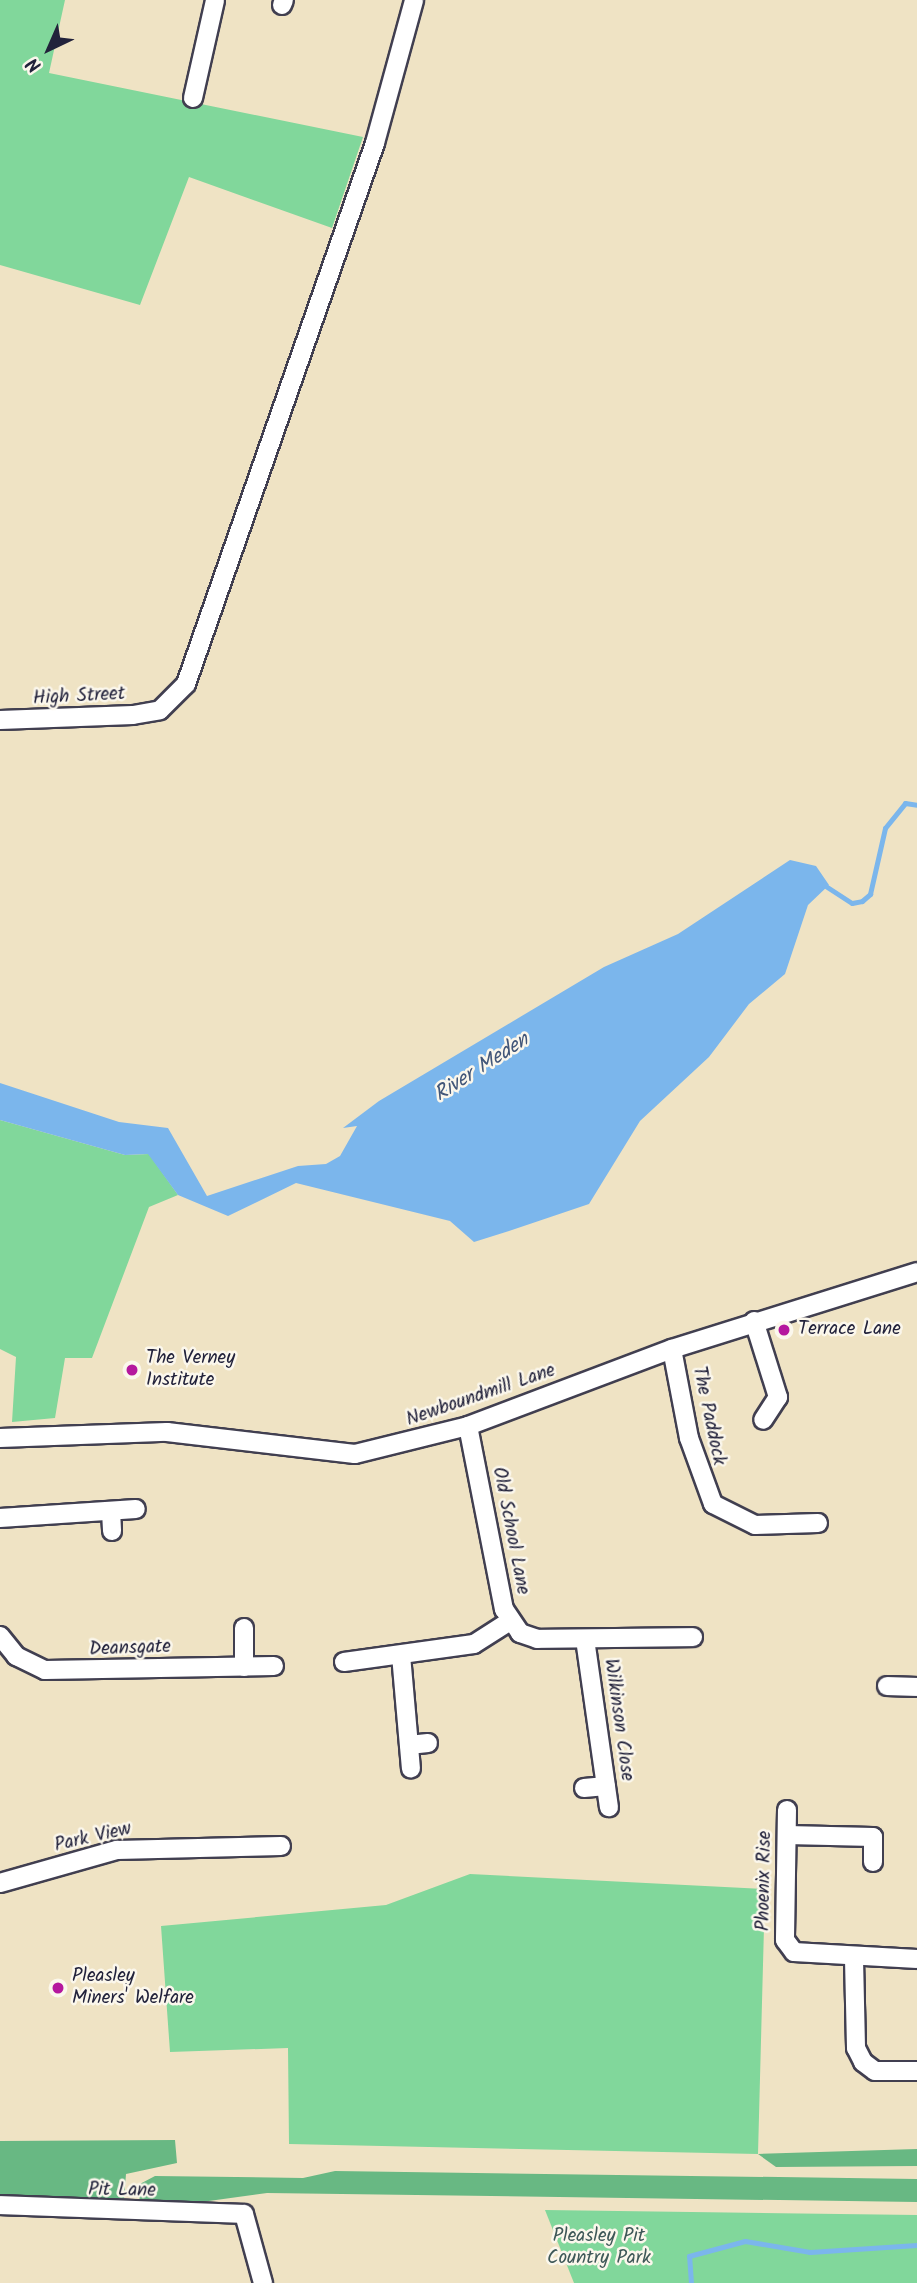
<!DOCTYPE html>
<style>
body{margin:0}
#map{position:relative;width:917px;height:2283px;overflow:hidden;background:#efe3c4;font-family:Kalam,sans-serif}
div>[style]{position:absolute}
.green>*{inset:0;background:#81d79b}
.forest>*{inset:0;background:#68b883}
.water>*{inset:0;background:#7bb6ec}
.stream>*{height:5px;margin:-2.5px;padding:0 2.5px;transform-origin:2.5px;border-radius:2.5px;background:#7bb6ec}
.roads{filter:drop-shadow(2px 0 #413f50) drop-shadow(-2px 0 #413f50) drop-shadow(0 2px #413f50) drop-shadow(0 -2px #413f50)}
.street>*{height:18px;margin:-9px;padding:0 9px;transform-origin:9px;border-radius:9px;background:#fff}
.dots>*{width:19px;height:19px;translate:-50% -50%;box-sizing:border-box;border:4px solid #fbf7ec;border-radius:50%}
span{translate:-50% -50%;white-space:nowrap;text-align:center;line-height:1.15;-webkit-text-stroke:5px #fbf7ec;paint-order:stroke}
.street-label{font-size:19px;color:#22223b}
.poi-label{font-size:19px;color:#22223b}
.left{translate:0 -50%;text-align:left}
.park-label{font-size:19px;color:#3e5858}
.water-label{font-size:21px;color:#415679;font-style:italic}
.north{position:absolute;left:14px;top:14px;width:70px;height:70px;-webkit-text-stroke:5px #fbf7ec;paint-order:stroke;rotate:224deg;font-size:19px;font-weight:700;line-height:28px;text-align:center;color:#22223b}
.north::after{content:'';display:block;margin:auto;width:24px;height:32px;background:#22223b;clip-path:polygon(50% 0,100% 100%,50% 72%,0 100%)}
</style>
<div id="map">
<div class="green">
<div style="clip-path:polygon(0 0,65px 0,49px 73px,363px 137px,332px 228px,189px 177px,140px 305px,0 265px)"></div>
<div style="clip-path:polygon(0 1120px,125px 1155px,149px 1154px,178px 1195px,149px 1207px,92px 1358px,65px 1358px,55px 1418px,12px 1422px,16px 1357px,0 1349px)"></div>
<div style="clip-path:polygon(470px 1874px,765px 1889px,758px 2154px,289px 2144px,288px 2048px,170px 2052px,161px 1926px,386px 1905px)"></div>
<div style="clip-path:polygon(545px 2210px,917px 2215px,917px 2283px,574px 2283px)"></div>
</div>
<div class="forest">
<div style="clip-path:polygon(175px 2140px,177px 2163px,126px 2174px,124px 2199px,52px 2203px,0 2197px,0 2141px)"></div>
<div style="clip-path:polygon(917px 2149px,917px 2166px,776px 2167px,758px 2154px)"></div>
<div style="clip-path:polygon(335px 2171px,917px 2179px,917px 2202px,267px 2193px,187px 2204px,140px 2203px,138px 2185px,155px 2176px,303px 2178px)"></div>
</div>
<div class="water">
<div style="clip-path:polygon(790px 860px,816px 866px,829px 885px,808px 905px,785px 974px,749px 1004px,709px 1057px,640px 1121px,589px 1204px,509px 1231px,474px 1242px,450px 1221px,296px 1183px,228px 1216px,178px 1195px,148px 1154px,125px 1155px,0 1120px,0 1083px,119px 1122px,168px 1128px,207px 1196px,298px 1166px,326px 1164px,340px 1156px,357px 1126px,343px 1128px,379px 1101px,604px 967px,678px 934px)"></div>
</div>
<div class="stream">
<div style="left:824px;top:885px;width:33px;rotate:33deg"></div>
<div style="left:852px;top:903px;width:10px;rotate:-11deg"></div>
<div style="left:862px;top:901px;width:11px;rotate:-41deg"></div>
<div style="left:870px;top:894px;width:68px;rotate:-77.2deg"></div>
<div style="left:885px;top:828px;width:32px;rotate:-51deg"></div>
<div style="left:905px;top:803px;width:12px;rotate:9deg"></div>
<div style="left:691px;top:2283px;width:27px;rotate:-94deg"></div>
<div style="left:689px;top:2256px;width:58px;rotate:-15deg"></div>
<div style="left:745px;top:2241px;width:66px;rotate:9.6deg"></div>
<div style="left:810px;top:2252px;width:107px;rotate:-3.7deg"></div>
</div>
<div class="roads">
<div class="street">
<div style="left:282px;top:5px;width:5px;rotate:-68deg"></div>
<div style="left:193px;top:98px;width:100px;rotate:-77.3deg"></div>
<div style="left:0;top:720px;width:133px;rotate:-2.2deg"></div>
<div style="left:133px;top:715px;width:27px;rotate:-10deg"></div>
<div style="left:160px;top:710px;width:37px;rotate:-45deg"></div>
<div style="left:186px;top:684px;width:573px;rotate:-70.74deg"></div>
<div style="left:375px;top:143px;width:148px;rotate:-74.7deg"></div>
<div style="left:754px;top:1321px;width:80px;rotate:72.5deg"></div>
<div style="left:778px;top:1397px;width:27px;rotate:123deg"></div>
<div style="left:672px;top:1349px;width:91px;rotate:79.2deg"></div>
<div style="left:689px;top:1438px;width:70px;rotate:70deg"></div>
<div style="left:713px;top:1504px;width:47px;rotate:26.6deg"></div>
<div style="left:755px;top:1525px;width:63px;rotate:-1.8deg"></div>
<div style="left:468px;top:1426px;width:187px;rotate:78.9deg"></div>
<div style="left:504px;top:1609px;width:29px;rotate:56deg"></div>
<div style="left:520px;top:1633px;width:18px;rotate:19deg"></div>
<div style="left:537px;top:1639px;width:156px;rotate:-0.7deg"></div>
<div style="left:0;top:1438px;width:167px;rotate:-2.1deg"></div>
<div style="left:167px;top:1432px;width:189px;rotate:6.7deg"></div>
<div style="left:355px;top:1454px;width:116px;rotate:-13.9deg"></div>
<div style="left:468px;top:1426px;width:218px;rotate:-20.7deg"></div>
<div style="left:672px;top:1349px;width:257px;rotate:-17.4deg"></div>
<div style="left:111px;top:1511px;width:20px;rotate:87deg"></div>
<div style="left:0;top:1518px;width:136px;rotate:-3.8deg"></div>
<div style="left:244px;top:1628px;width:39px;rotate:90deg"></div>
<div style="left:0;top:1636px;width:26px;rotate:51deg"></div>
<div style="left:16px;top:1656px;width:32px;rotate:26deg"></div>
<div style="left:45px;top:1670px;width:229px;rotate:-1deg"></div>
<div style="left:585px;top:1639px;width:170px;rotate:81.9deg"></div>
<div style="left:401px;top:1655px;width:114px;rotate:85deg"></div>
<div style="left:344px;top:1662px;width:131px;rotate:-7.9deg"></div>
<div style="left:474px;top:1644px;width:43px;rotate:-32.6deg"></div>
<div style="left:887px;top:1686px;width:30px;rotate:2deg"></div>
<div style="left:409px;top:1745px;width:19px;rotate:-6deg"></div>
<div style="left:584px;top:1788px;width:22px;rotate:-5deg"></div>
<div style="left:787px;top:1810px;width:130px;rotate:90.9deg"></div>
<div style="left:785px;top:1940px;width:15px;rotate:53deg"></div>
<div style="left:794px;top:1952px;width:123px;rotate:3.3deg"></div>
<div style="left:787px;top:1835px;width:86px;rotate:1.3deg"></div>
<div style="left:873px;top:1837px;width:25px;rotate:90deg"></div>
<div style="left:0;top:1883px;width:122px;rotate:-15.8deg"></div>
<div style="left:117px;top:1850px;width:164px;rotate:-1.4deg"></div>
<div style="left:854px;top:1959px;width:89px;rotate:88.7deg"></div>
<div style="left:856px;top:2048px;width:16px;rotate:63deg"></div>
<div style="left:863px;top:2062px;width:15px;rotate:37deg"></div>
<div style="left:875px;top:2071px;width:42px"></div>
<div style="left:0;top:2205px;width:244px;rotate:2.1deg"></div>
<div style="left:244px;top:2214px;width:72px;rotate:74.6deg"></div>
</div>
</div>
<div class="dots">
<div style="left:784px;top:1330px;background:#b5179e"></div>
<div style="left:132px;top:1370px;background:#b5179e"></div>
<div style="left:58px;top:1988px;background:#b5179e"></div>
</div>
<div class="street-label">
<span style="left:79px;top:697px;rotate:-3deg">High Street</span>
<span style="left:481px;top:1396px;rotate:-19deg">Newboundmill Lane</span>
<span style="left:708px;top:1416px;rotate:78deg">The Paddock</span>
<span style="left:510px;top:1531px;rotate:79deg">Old School Lane</span>
<span style="left:130px;top:1649px;rotate:-2deg">Deansgate</span>
<span style="left:618px;top:1720px;rotate:82deg">Wilkinson Close</span>
<span style="left:93px;top:1838px;rotate:-13deg">Park View</span>
<span style="left:765px;top:1881px;rotate:-89deg">Phoenix Rise</span>
<span style="left:122px;top:2191px;rotate:1deg">Pit Lane</span>
</div>
<div class="poi-label">
<span class="left" style="left:798px;top:1330px">Terrace Lane</span>
<span class="left" style="left:146px;top:1370px">The Verney<br>Institute</span>
<span class="left" style="left:72px;top:1988px">Pleasley<br>Miners' Welfare</span>
</div>
<div class="park-label">
<span style="left:599px;top:2248px">Pleasley Pit<br>Country Park</span>
</div>
<div class="water-label">
<span style="left:482px;top:1068px;rotate:-33deg">River Meden</span>
</div>
<div class="north">N</div>
</div>
